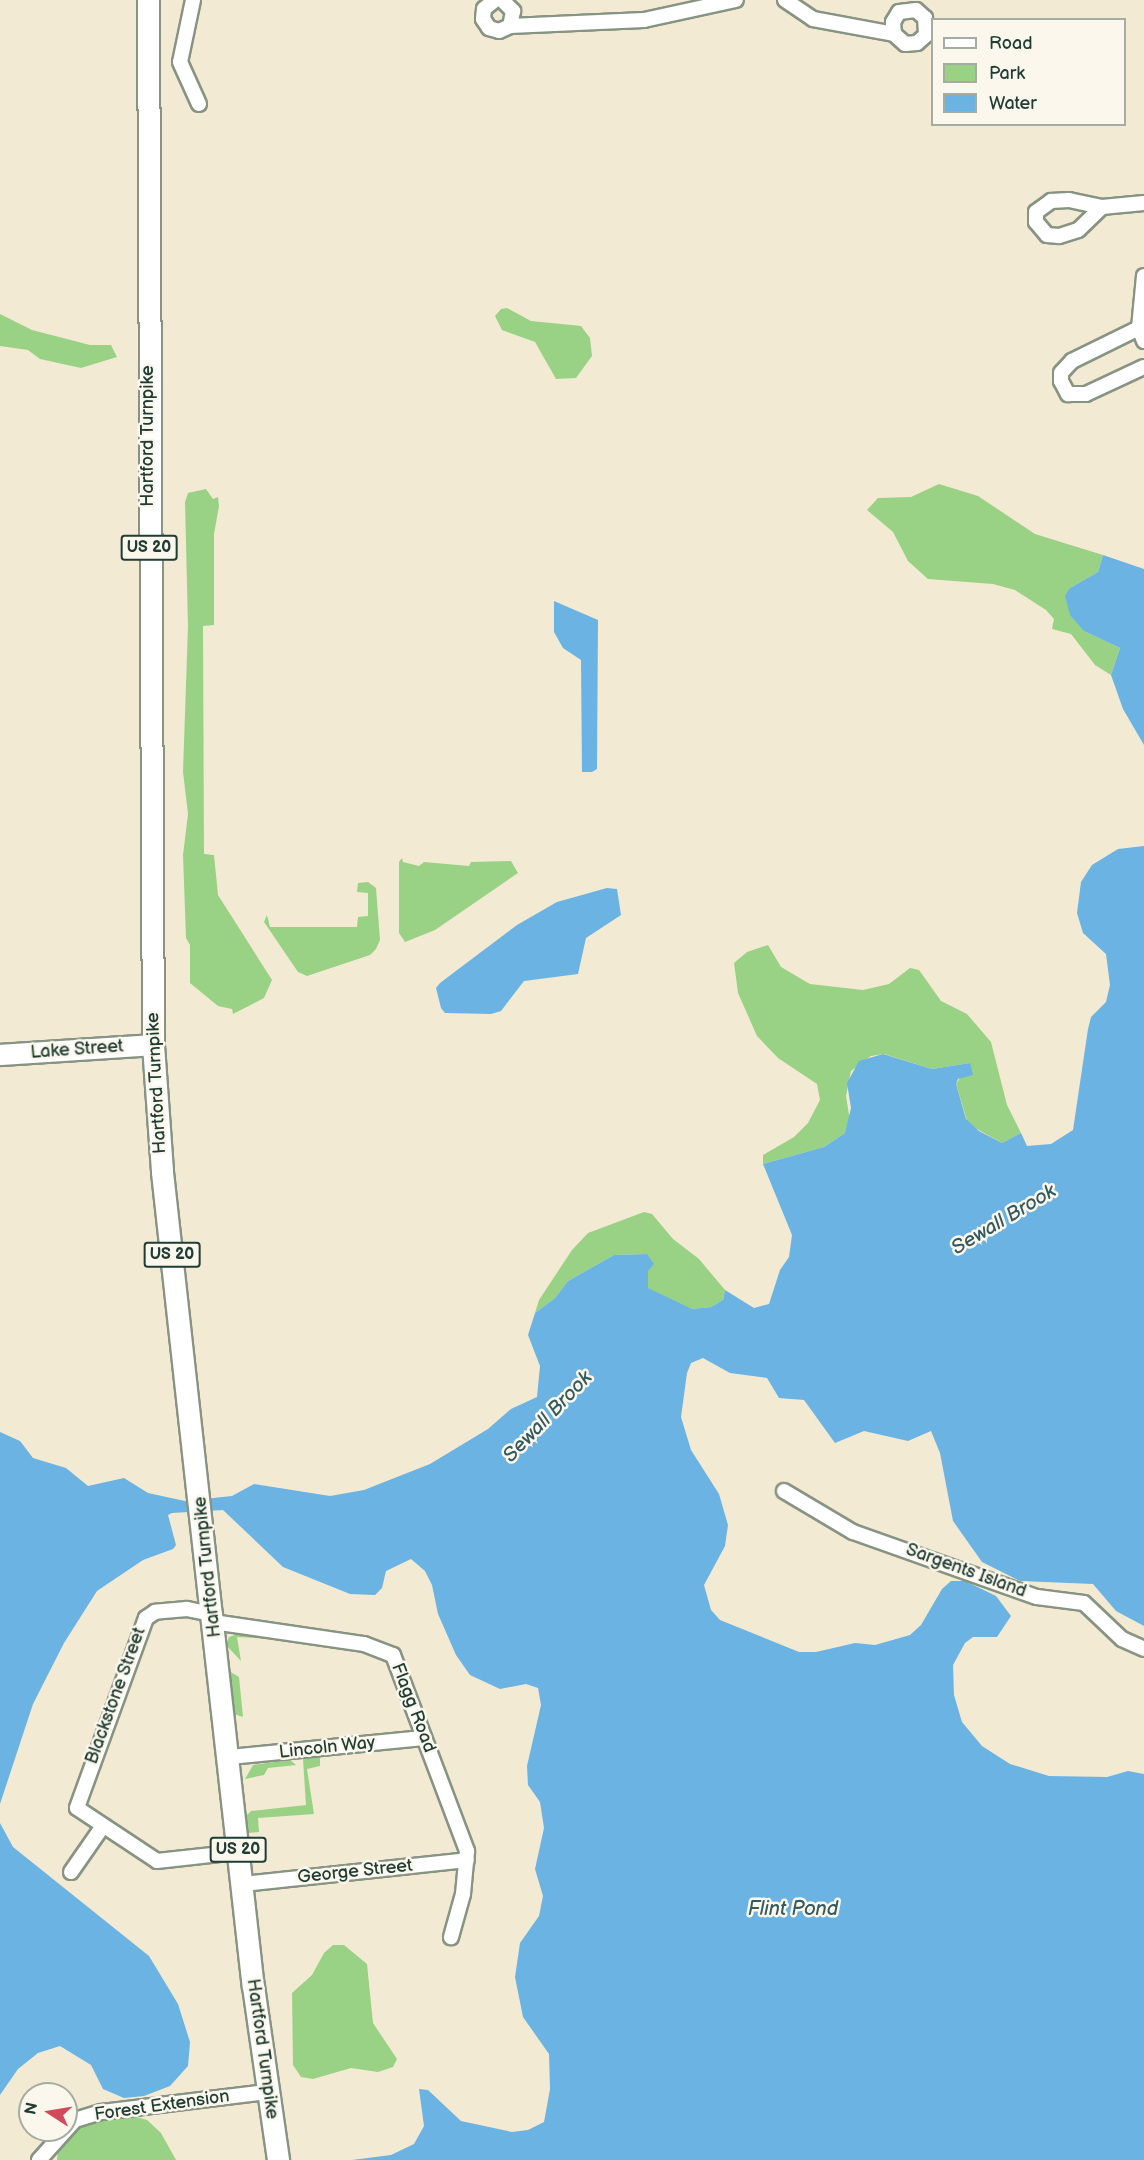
<!DOCTYPE html>
<style>
body{margin:0}
#map{position:relative;width:1144px;height:2160px;overflow:hidden;background:#f2ead2;font-family:"Balsamiq Sans",sans-serif}
div>[style]{position:absolute}
.green>*{inset:0;background:#99d285}
.water>*{inset:0;background:#6bb3e3}
.roads{filter:drop-shadow(2px 0 #889483) drop-shadow(-2px 0 #889483) drop-shadow(0 2px #889483) drop-shadow(0 -2px #889483)}
.minor>*{height:14px;margin:-7px;padding:0 7px;transform-origin:7px;border-radius:7px;background:#fff}
.secondary>*{height:20px;margin:-10px;padding:0 10px;transform-origin:10px;border-radius:10px;background:#fff}
.primary>*{height:21px;margin:-10.5px;padding:0 10.5px;transform-origin:10.5px;border-radius:10.5px;background:#fff}
span{translate:-50% -50%;white-space:nowrap;text-align:center;line-height:1.15;-webkit-text-stroke:5px #fbf7ec;paint-order:stroke}
.shield-label span{padding:2px 4px;background:#fbf7ec;border:2px solid;border-radius:4px;-webkit-text-stroke-width:0}
.shield-label{font-size:16px;color:#1f3d34;font-weight:700}
.street-label{font-size:18px;color:#1f3d34}
.water-label{font-size:20px;color:#325a60;font-style:italic}
.legend{position:absolute;left:931px;top:18px;width:195px;height:108px;box-sizing:border-box;background:#fbf7ec;border:2px solid #a3ada2;margin:0;padding:8px 10px;list-style:none;font-size:18px;color:#1f3d34}
.legend li{display:flex;align-items:center;gap:12px;height:30px}
.legend b{width:30px;border:2px solid #a3ada2}
.north{position:absolute;left:18px;top:2082px;width:60px;height:60px;box-sizing:border-box;background:#fbf7ec;border:2px solid #a3ada2;border-radius:50%;rotate:282deg;font-size:16px;font-weight:700;line-height:24px;text-align:center;color:#1f3d34}
.north::after{content:'';display:block;margin:auto;width:21px;height:27px;background:#d1495b;clip-path:polygon(50% 0,100% 100%,50% 72%,0 100%)}
</style>
<div id="map">
<div class="green">
<div style="clip-path:polygon(507px 308px,531px 321px,581px 326px,590px 338px,592px 356px,576px 378px,556px 379px,535px 342px,502px 330px,495px 316px,501px 309px)"></div>
<div style="clip-path:polygon(0 314px,32px 330px,90px 345px,111px 345px,117px 357px,81px 368px,40px 359px,28px 350px,0 346px)"></div>
<div style="clip-path:polygon(939px 484px,978px 496px,1035px 534px,1103px 555px,1098px 572px,1070px 588px,1084px 631px,1120px 648px,1111px 675px,1095px 665px,1071px 634px,1052px 629px,1054px 619px,1046px 610px,1015px 590px,993px 584px,928px 579px,908px 561px,893px 532px,867px 510px,878px 498px,911px 497px)"></div>
<div style="clip-path:polygon(206px 489px,213px 499px,218px 497px,219px 506px,214px 534px,214px 625px,203px 626px,204px 854px,214px 855px,218px 895px,272px 980px,264px 998px,233px 1014px,232px 1009px,218px 1006px,190px 983px,190px 945px,186px 938px,183px 855px,188px 814px,183px 772px,188px 626px,185px 502px,188px 493px)"></div>
<div style="clip-path:polygon(402px 858px,403px 862px,419px 866px,424px 862px,469px 866px,471px 862px,511px 861px,518px 873px,435px 930px,405px 942px,399px 933px,399px 862px)"></div>
<div style="clip-path:polygon(368px 882px,376px 888px,380px 940px,376px 949px,370px 955px,307px 976px,298px 972px,264px 922px,267px 915px,270px 927px,357px 927px,358px 917px,368px 916px,368px 893px,357px 892px,358px 883px)"></div>
<div style="clip-path:polygon(768px 945px,781px 967px,810px 984px,863px 990px,889px 984px,910px 968px,919px 970px,941px 1001px,967px 1014px,991px 1042px,1007px 1105px,1021px 1133px,1002px 1143px,968px 1124px,956px 1084px,970px 1063px,932px 1069px,884px 1054px,871px 1056px,851px 1071px,846px 1096px,850px 1121px,845px 1133px,824px 1147px,763px 1164px,763px 1155px,794px 1137px,808px 1123px,820px 1100px,817px 1084px,778px 1058px,757px 1036px,738px 993px,734px 963px,747px 952px)"></div>
<div style="clip-path:polygon(644px 1212px,652px 1214px,673px 1239px,699px 1259px,725px 1290px,723px 1300px,711px 1307px,692px 1309px,665px 1299px,648px 1288px,647px 1254px,614px 1255px,568px 1281px,555px 1298px,535px 1313px,539px 1300px,572px 1250px,588px 1233px)"></div>
<div style="clip-path:polygon(238px 1634px,292px 1640px,237px 1637px,241px 1661px,226px 1645px,229px 1637px)"></div>
<div style="clip-path:polygon(229px 1671px,239px 1677px,243px 1717px,234px 1714px)"></div>
<div style="clip-path:polygon(320px 1757px,320px 1766px,307px 1769px,314px 1814px,258px 1818px,259px 1832px,248px 1833px,246px 1816px,251px 1811px,306px 1805px,303px 1759px)"></div>
<div style="clip-path:polygon(290px 1760px,296px 1765px,268px 1768px,264px 1775px,245px 1779px,253px 1765px)"></div>
<div style="clip-path:polygon(333px 1945px,344px 1945px,367px 1964px,373px 2023px,397px 2059px,393px 2067px,378px 2072px,351px 2068px,313px 2079px,301px 2077px,293px 2065px,292px 1993px,312px 1975px,324px 1953px)"></div>
<div style="clip-path:polygon(130px 2115px,147px 2120px,161px 2133px,176px 2160px,57px 2160px,58px 2149px,77px 2129px,96px 2119px)"></div>
</div>
<div class="water">
<div style="clip-path:polygon(1103px 555px,1144px 569px,1144px 745px,1123px 709px,1111px 675px,1120px 648px,1084px 631px,1070px 615px,1065px 596px,1070px 588px,1098px 572px)"></div>
<div style="clip-path:polygon(554px 601px,598px 620px,597px 769px,592px 772px,582px 772px,581px 660px,563px 648px,554px 632px)"></div>
<div style="clip-path:polygon(1144px 846px,1144px 1626px,1116px 1611px,1093px 1584px,1020px 1581px,982px 1562px,953px 1521px,940px 1453px,931px 1431px,908px 1441px,864px 1431px,835px 1443px,804px 1400px,779px 1398px,767px 1378px,730px 1373px,703px 1358px,691px 1363px,687px 1373px,681px 1417px,691px 1450px,719px 1494px,728px 1525px,725px 1546px,704px 1585px,711px 1610px,720px 1620px,799px 1652px,816px 1652px,855px 1643px,875px 1645px,910px 1635px,921px 1625px,942px 1589px,951px 1581px,965px 1581px,996px 1596px,1011px 1616px,997px 1637px,973px 1637px,965px 1643px,953px 1665px,954px 1695px,962px 1722px,982px 1746px,1010px 1764px,1049px 1776px,1107px 1777px,1128px 1771px,1144px 1774px,1144px 2160px,352px 2160px,391px 2155px,414px 2144px,424px 2126px,419px 2089px,428px 2090px,461px 2121px,512px 2132px,528px 2130px,544px 2122px,550px 2089px,549px 2054px,523px 2017px,515px 1977px,520px 1943px,539px 1916px,543px 1896px,535px 1869px,544px 1828px,540px 1802px,528px 1785px,527px 1766px,541px 1705px,538px 1688px,526px 1684px,500px 1689px,470px 1675px,456px 1655px,438px 1614px,432px 1585px,425px 1571px,411px 1559px,386px 1571px,382px 1588px,375px 1595px,350px 1594px,283px 1567px,223px 1510px,172px 1513px,168px 1515px,176px 1545px,173px 1549px,143px 1560px,97px 1591px,64px 1643px,33px 1704px,0 1804px,0 1432px,20px 1441px,33px 1458px,66px 1468px,88px 1486px,124px 1478px,148px 1493px,185px 1501px,232px 1496px,254px 1484px,330px 1496px,364px 1490px,430px 1464px,488px 1429px,511px 1409px,537px 1397px,540px 1366px,528px 1335px,535px 1313px,555px 1298px,568px 1281px,614px 1255px,647px 1254px,654px 1264px,648px 1271px,648px 1288px,692px 1309px,711px 1307px,723px 1300px,725px 1290px,754px 1308px,769px 1304px,780px 1270px,789px 1257px,792px 1235px,763px 1164px,824px 1147px,845px 1133px,851px 1108px,847px 1083px,859px 1061px,883px 1054px,932px 1069px,970px 1063px,973px 1075px,958px 1079px,956px 1084px,966px 1119px,979px 1131px,1002px 1143px,1021px 1133px,1027px 1146px,1051px 1144px,1073px 1130px,1088px 1029px,1091px 1017px,1106px 1002px,1110px 985px,1106px 954px,1083px 933px,1077px 913px,1081px 882px,1092px 865px,1118px 849px)"></div>
<div style="clip-path:polygon(607px 888px,617px 889px,621px 915px,586px 938px,578px 974px,524px 981px,501px 1011px,491px 1014px,445px 1013px,441px 1008px,436px 988px,440px 983px,517px 925px,557px 902px)"></div>
<div style="clip-path:polygon(0 1823px,13px 1847px,149px 1956px,178px 2004px,190px 2042px,188px 2066px,170px 2086px,144px 2096px,124px 2098px,103px 2089px,91px 2065px,60px 2046px,38px 2053px,18px 2069px,0 2095px)"></div>
</div>
<div class="roads">
<div class="minor">
<div style="left:193px;top:0;width:63px;rotate:101.8deg"></div>
<div style="left:180px;top:62px;width:46px;rotate:65.7deg"></div>
<div style="left:495px;top:0;width:14px;rotate:141deg"></div>
<div style="left:484px;top:9px;width:10px;rotate:96deg"></div>
<div style="left:483px;top:19px;width:11px;rotate:56deg"></div>
<div style="left:489px;top:28px;width:10px;rotate:17deg"></div>
<div style="left:499px;top:31px;width:12px;rotate:-24deg"></div>
<div style="left:510px;top:26px;width:134px;rotate:-2.6deg"></div>
<div style="left:644px;top:20px;width:94px;rotate:-12.3deg"></div>
<div style="left:502px;top:0;width:16px;rotate:45deg"></div>
<div style="left:513px;top:11px;width:15px;rotate:101deg"></div>
<div style="left:785px;top:0;width:34px;rotate:34deg"></div>
<div style="left:813px;top:19px;width:82px;rotate:10.5deg"></div>
<div style="left:894px;top:34px;width:15px;rotate:42deg"></div>
<div style="left:905px;top:44px;width:12px;rotate:-5deg"></div>
<div style="left:917px;top:43px;width:12px;rotate:-42deg"></div>
<div style="left:926px;top:35px;width:17px;rotate:-93deg"></div>
<div style="left:925px;top:18px;width:12px;rotate:-138deg"></div>
<div style="left:916px;top:10px;width:17px;rotate:173deg"></div>
<div style="left:899px;top:12px;width:12px;rotate:121deg"></div>
<div style="left:893px;top:22px;width:12px;rotate:85deg"></div>
<div style="left:1102px;top:207px;width:33px;rotate:136deg"></div>
<div style="left:1078px;top:230px;width:20px;rotate:162deg"></div>
<div style="left:1059px;top:236px;width:12px;rotate:-175deg"></div>
<div style="left:1047px;top:235px;width:17px;rotate:-130deg"></div>
<div style="left:1036px;top:222px;width:10px;rotate:-90deg"></div>
<div style="left:1036px;top:212px;width:19px;rotate:-36deg"></div>
<div style="left:1051px;top:201px;width:18px;rotate:-3deg"></div>
<div style="left:1069px;top:200px;width:34px;rotate:12deg"></div>
<div style="left:1102px;top:207px;width:42px;rotate:-5.4deg"></div>
<div style="left:1144px;top:276px;width:52px;rotate:95.5deg"></div>
<div style="left:1139px;top:328px;width:14px;rotate:69deg"></div>
<div style="left:1139px;top:328px;width:75px;rotate:153.8deg"></div>
<div style="left:1072px;top:361px;width:16px;rotate:133deg"></div>
<div style="left:1061px;top:373px;width:8px;rotate:90deg"></div>
<div style="left:1061px;top:381px;width:15px;rotate:62deg"></div>
<div style="left:1068px;top:394px;width:18px"></div>
<div style="left:1086px;top:394px;width:64px;rotate:-25deg"></div>
<div style="left:784px;top:1491px;width:80px;rotate:30.7deg"></div>
<div style="left:853px;top:1532px;width:195px;rotate:19.5deg"></div>
<div style="left:1037px;top:1597px;width:47px;rotate:7.3deg"></div>
<div style="left:1084px;top:1603px;width:52px;rotate:43.5deg"></div>
<div style="left:1122px;top:1639px;width:24px;rotate:24deg"></div>
<div style="left:211px;top:1614px;width:25px;rotate:-168deg"></div>
<div style="left:187px;top:1609px;width:32px;rotate:175deg"></div>
<div style="left:155px;top:1612px;width:11px;rotate:146deg"></div>
<div style="left:146px;top:1618px;width:202px;rotate:110deg"></div>
<div style="left:77px;top:1808px;width:96px;rotate:33.5deg"></div>
<div style="left:157px;top:1861px;width:81px;rotate:-6.3deg"></div>
<div style="left:213px;top:1622px;width:153px;rotate:8.3deg"></div>
<div style="left:364px;top:1644px;width:31px;rotate:21deg"></div>
<div style="left:393px;top:1655px;width:210px;rotate:69.3deg"></div>
<div style="left:467px;top:1851px;width:43px;rotate:95.3deg"></div>
<div style="left:463px;top:1894px;width:45px;rotate:105.6deg"></div>
<div style="left:229px;top:1757px;width:196px;rotate:-5.6deg"></div>
<div style="left:71px;top:1872px;width:56px;rotate:-55.2deg"></div>
<div style="left:243px;top:1884px;width:225px;rotate:-6.1deg"></div>
<div style="left:39px;top:2160px;width:54px;rotate:-48deg"></div>
<div style="left:75px;top:2120px;width:28px;rotate:-17deg"></div>
<div style="left:102px;top:2112px;width:166px;rotate:-6.9deg"></div>
</div>
<div class="secondary">
<div style="left:0;top:1055px;width:153px;rotate:-3.7deg"></div>
</div>
<div class="primary">
<div style="left:148px;top:0;width:1045px;rotate:89.73deg"></div>
<div style="left:153px;top:1045px;width:127px;rotate:85.9deg"></div>
<div style="left:162px;top:1172px;width:445px;rotate:83.7deg"></div>
<div style="left:211px;top:1614px;width:374px;rotate:83.6deg"></div>
<div style="left:253px;top:1986px;width:176px;rotate:81.8deg"></div>
</div>
</div>
<div class="shield-label">
<span style="left:149px;top:548px">US 20</span>
<span style="left:172px;top:1255px">US 20</span>
<span style="left:238px;top:1850px">US 20</span>
</div>
<div class="street-label">
<span style="left:148px;top:436px;rotate:-90deg">Hartford Turnpike</span>
<span style="left:77px;top:1050px;rotate:-4deg">Lake Street</span>
<span style="left:157px;top:1083px;rotate:-93deg">Hartford Turnpike</span>
<span style="left:208px;top:1567px;rotate:-96deg">Hartford Turnpike</span>
<span style="left:966px;top:1571px;rotate:20deg">Sargents Island</span>
<span style="left:116px;top:1696px;rotate:-70deg">Blackstone Street</span>
<span style="left:413px;top:1708px;rotate:69deg">Flagg Road</span>
<span style="left:327px;top:1748px;rotate:-6deg">Lincoln Way</span>
<span style="left:355px;top:1872px;rotate:-6deg">George Street</span>
<span style="left:262px;top:2049px;rotate:82deg">Hartford Turnpike</span>
<span style="left:162px;top:2106px;rotate:-8deg">Forest Extension</span>
</div>
<div class="water-label">
<span style="left:1004px;top:1220px;rotate:-31deg">Sewall Brook</span>
<span style="left:548px;top:1417px;rotate:-46deg">Sewall Brook</span>
<span style="left:793px;top:1909px">Flint Pond</span>
</div>
<ul class="legend">
<li><b style="height:8px;background:#fff"></b>Road</li>
<li><b style="height:16px;background:#99d285"></b>Park</li>
<li><b style="height:16px;background:#6bb3e3"></b>Water</li>
</ul>
<div class="north">N</div>
</div>
